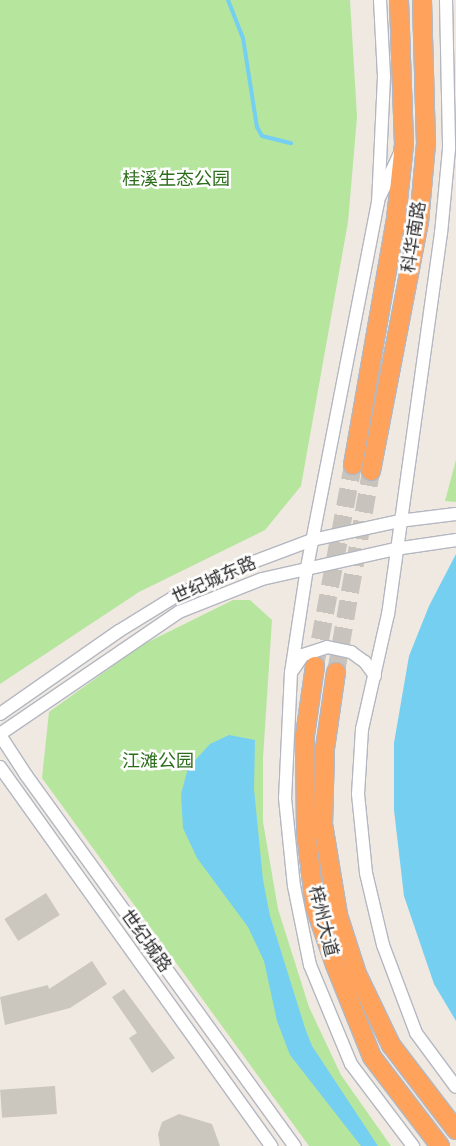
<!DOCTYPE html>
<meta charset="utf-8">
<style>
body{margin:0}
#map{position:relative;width:456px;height:1146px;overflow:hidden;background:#efe9e1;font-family:Helvetica,"Noto Sans SC",sans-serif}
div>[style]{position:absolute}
.green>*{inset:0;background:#b6e59e}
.water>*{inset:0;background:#75cff0}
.stream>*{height:4px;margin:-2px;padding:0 2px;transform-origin:2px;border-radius:2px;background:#75cff0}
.building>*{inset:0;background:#cbc7bf;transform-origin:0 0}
.highway-tunnel>*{height:18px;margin-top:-9px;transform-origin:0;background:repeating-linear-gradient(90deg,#c8c4bd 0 18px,transparent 0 27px)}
.roads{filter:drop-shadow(1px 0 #b4b7c1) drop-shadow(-1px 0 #b4b7c1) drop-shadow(0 1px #b4b7c1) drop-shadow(0 -1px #b4b7c1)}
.secondary>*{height:12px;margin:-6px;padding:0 6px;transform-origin:6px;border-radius:6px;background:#fff}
.highway>*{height:18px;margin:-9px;padding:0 9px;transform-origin:9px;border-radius:9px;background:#ffa35c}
span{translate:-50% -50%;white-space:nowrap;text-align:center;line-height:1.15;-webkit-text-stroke:5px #fff;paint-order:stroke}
.park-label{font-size:18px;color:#2c6e1b}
.street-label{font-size:18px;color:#2e2e2e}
</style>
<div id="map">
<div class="green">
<div style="clip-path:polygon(0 0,350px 0,357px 117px,348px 222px,301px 486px,265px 530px,139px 592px,0 684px)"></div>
<div style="clip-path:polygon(456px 460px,456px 502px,445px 501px)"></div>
<div style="clip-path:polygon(233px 600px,250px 600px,272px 620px,263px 758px,263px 822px,278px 909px,309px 1007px,341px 1075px,391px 1146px,309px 1146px,42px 778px,49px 712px,142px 645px)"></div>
</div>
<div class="water">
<div style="clip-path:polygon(456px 554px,456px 1021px,434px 984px,404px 896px,394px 810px,394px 743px,409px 656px,429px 606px)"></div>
<div style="clip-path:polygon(229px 735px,255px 740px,254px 789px,263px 880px,270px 916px,305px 1028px,312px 1046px,378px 1146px,361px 1146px,290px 1055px,277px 1021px,264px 961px,248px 927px,197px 858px,183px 828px,181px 794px,188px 768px,210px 744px)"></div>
</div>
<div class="stream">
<div style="left:228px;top:0;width:41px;rotate:68.5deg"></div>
<div style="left:243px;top:38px;width:90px;rotate:81.1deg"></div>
<div style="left:257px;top:127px;width:10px;rotate:61deg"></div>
<div style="left:262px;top:136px;width:30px;rotate:14deg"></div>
</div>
<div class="building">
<div style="left:46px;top:893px;width:26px;height:49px;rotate:58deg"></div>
<div style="clip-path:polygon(92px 961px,107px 984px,70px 1008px,5px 1025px,0 997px,48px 985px,49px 989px)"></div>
<div style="clip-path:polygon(124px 989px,175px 1058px,152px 1073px,129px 1038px,137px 1033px,112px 997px)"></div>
<div style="left:55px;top:1086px;width:28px;height:55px;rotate:86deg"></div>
<div style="clip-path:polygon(179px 1114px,212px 1124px,220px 1146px,160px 1146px,158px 1134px,162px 1122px)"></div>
</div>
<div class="highway-tunnel">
<div style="left:315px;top:666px;width:205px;rotate:-79.3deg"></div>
<div style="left:336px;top:672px;width:204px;rotate:-80.1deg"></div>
</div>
<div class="roads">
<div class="secondary">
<div style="left:380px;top:0;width:77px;rotate:87deg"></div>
<div style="left:384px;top:77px;width:125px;rotate:92.7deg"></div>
<div style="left:378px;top:202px;width:373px;rotate:101deg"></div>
<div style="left:307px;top:568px;width:105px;rotate:98.7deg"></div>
<div style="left:291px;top:672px;width:126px;rotate:92.7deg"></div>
<div style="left:285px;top:798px;width:88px;rotate:84.2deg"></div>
<div style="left:294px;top:886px;width:81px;rotate:78.6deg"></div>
<div style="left:310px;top:965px;width:107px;rotate:67.5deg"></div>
<div style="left:351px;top:1064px;width:103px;rotate:52.9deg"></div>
<div style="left:446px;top:0;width:149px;rotate:88.8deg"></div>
<div style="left:449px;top:149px;width:84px;rotate:95.4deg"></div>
<div style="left:441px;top:233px;width:385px;rotate:97.9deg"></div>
<div style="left:388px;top:614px;width:118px;rotate:102.7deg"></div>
<div style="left:362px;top:729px;width:65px;rotate:93.5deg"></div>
<div style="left:358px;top:794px;width:79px;rotate:84.2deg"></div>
<div style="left:366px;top:873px;width:74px;rotate:76.7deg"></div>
<div style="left:383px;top:945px;width:94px;rotate:69.4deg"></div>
<div style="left:416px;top:1033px;width:67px;rotate:53.5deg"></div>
<div style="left:380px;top:196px;width:45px;rotate:-65.1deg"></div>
<div style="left:293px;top:670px;width:18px;rotate:-56deg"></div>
<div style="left:303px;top:655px;width:25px;rotate:-18deg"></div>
<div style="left:327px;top:647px;width:25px;rotate:12deg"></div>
<div style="left:351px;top:652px;width:17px;rotate:36deg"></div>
<div style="left:365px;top:662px;width:17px;rotate:54deg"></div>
<div style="left:0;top:714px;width:145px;rotate:-34.9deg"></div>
<div style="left:119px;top:631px;width:67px;rotate:-31.6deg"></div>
<div style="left:176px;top:596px;width:79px;rotate:-24deg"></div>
<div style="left:248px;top:564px;width:68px;rotate:-20.6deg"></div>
<div style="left:312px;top:540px;width:89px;rotate:-12.3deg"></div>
<div style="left:399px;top:521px;width:57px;rotate:-7deg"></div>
<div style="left:0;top:734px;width:217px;rotate:-34.3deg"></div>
<div style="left:179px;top:612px;width:89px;rotate:-21.7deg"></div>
<div style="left:262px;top:579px;width:136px;rotate:-12.7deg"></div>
<div style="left:395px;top:549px;width:62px;rotate:-8.4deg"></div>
<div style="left:0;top:735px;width:48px;rotate:57deg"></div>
<div style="left:26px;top:775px;width:458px;rotate:54.1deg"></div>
<div style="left:0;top:767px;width:466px;rotate:54.4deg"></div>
</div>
<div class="highway">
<div style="left:353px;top:465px;width:250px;rotate:-80.1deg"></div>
<div style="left:396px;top:219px;width:75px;rotate:-83.9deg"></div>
<div style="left:404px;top:144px;width:144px;rotate:-92deg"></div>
<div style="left:371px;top:471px;width:254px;rotate:-79.1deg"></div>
<div style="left:419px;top:222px;width:78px;rotate:-84.9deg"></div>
<div style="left:426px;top:144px;width:144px;rotate:-91.6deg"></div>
<div style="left:315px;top:666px;width:70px;rotate:98.2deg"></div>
<div style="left:305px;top:735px;width:97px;rotate:89.4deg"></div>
<div style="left:306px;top:832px;width:76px;rotate:83.2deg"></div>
<div style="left:315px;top:907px;width:61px;rotate:71deg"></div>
<div style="left:335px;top:965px;width:99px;rotate:68.1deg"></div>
<div style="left:372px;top:1057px;width:112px;rotate:52.6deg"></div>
<div style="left:336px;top:672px;width:77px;rotate:98.2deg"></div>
<div style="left:325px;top:748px;width:76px;rotate:91.5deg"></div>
<div style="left:323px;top:824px;width:92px;rotate:80.6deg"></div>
<div style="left:338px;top:915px;width:62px;rotate:72.1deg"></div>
<div style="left:357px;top:974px;width:79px;rotate:64.4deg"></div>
<div style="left:391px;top:1045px;width:107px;rotate:52.6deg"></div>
</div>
</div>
<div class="park-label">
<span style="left:176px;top:179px">桂溪生态公园</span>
<span style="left:158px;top:761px">江滩公园</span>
</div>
<div class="street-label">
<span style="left:414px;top:237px;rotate:-81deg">科华南路</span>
<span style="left:214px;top:580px;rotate:-24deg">世纪城东路</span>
<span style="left:323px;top:921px;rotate:76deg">梓州大道</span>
<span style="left:146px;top:941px;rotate:54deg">世纪城路</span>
</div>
</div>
